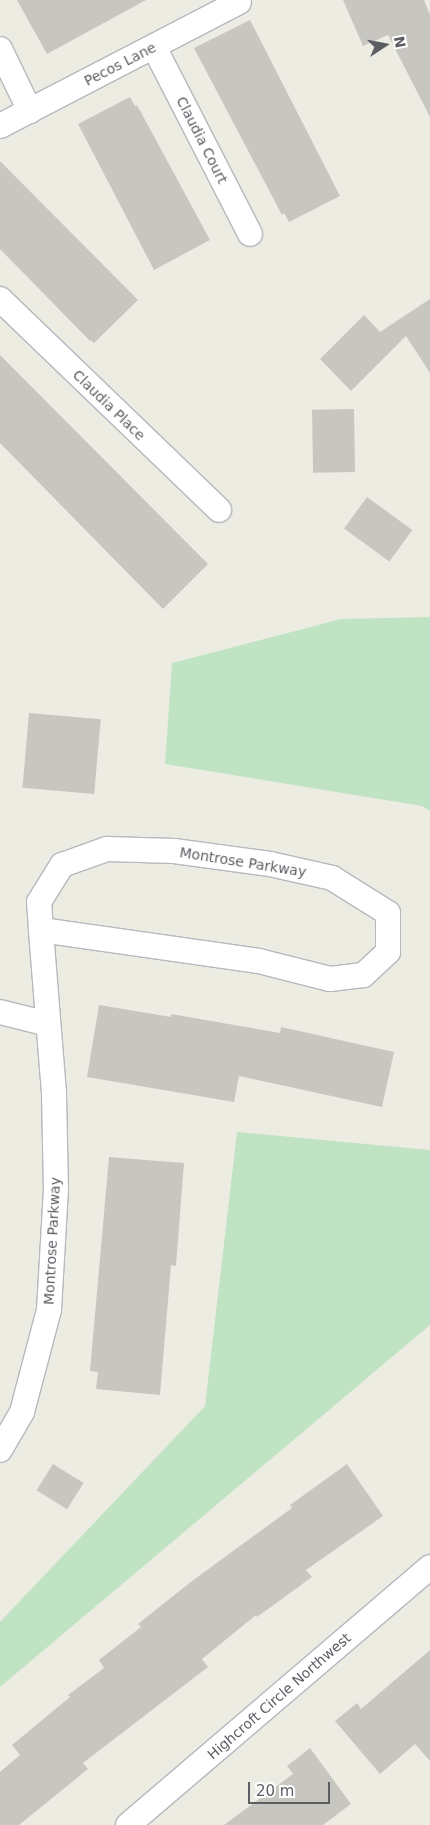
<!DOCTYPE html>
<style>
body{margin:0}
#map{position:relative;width:430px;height:1825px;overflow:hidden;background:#edece3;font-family:"DejaVu Sans",sans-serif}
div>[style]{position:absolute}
.green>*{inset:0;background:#c0e4c3}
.building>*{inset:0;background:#c8c6c0;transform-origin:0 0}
.roads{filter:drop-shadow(1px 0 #b5b8bd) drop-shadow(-1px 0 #b5b8bd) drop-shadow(0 1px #b5b8bd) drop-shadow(0 -1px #b5b8bd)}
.minor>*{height:24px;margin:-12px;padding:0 12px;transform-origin:12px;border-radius:12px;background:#fff}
span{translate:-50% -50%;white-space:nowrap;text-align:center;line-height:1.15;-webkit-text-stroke:4px #fff;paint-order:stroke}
.street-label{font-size:14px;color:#5b5e63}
.north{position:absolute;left:360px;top:20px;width:50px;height:50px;-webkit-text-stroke:4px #fff;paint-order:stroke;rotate:79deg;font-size:14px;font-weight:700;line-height:20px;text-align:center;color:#5b5e63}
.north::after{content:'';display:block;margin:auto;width:18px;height:22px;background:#5b5e63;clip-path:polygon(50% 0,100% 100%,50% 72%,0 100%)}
.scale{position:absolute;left:248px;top:1782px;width:82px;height:22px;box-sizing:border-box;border:2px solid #5b5e63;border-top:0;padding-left:6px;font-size:15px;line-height:18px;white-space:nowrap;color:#5b5e63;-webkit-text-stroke:4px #fff;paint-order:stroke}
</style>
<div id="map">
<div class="green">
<div style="clip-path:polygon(430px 617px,430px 811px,422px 806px,165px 764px,172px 663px,341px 619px)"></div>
<div style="clip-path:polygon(237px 1132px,430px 1150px,430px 1325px,0 1687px,0 1622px,205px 1406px)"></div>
</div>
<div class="building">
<div style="clip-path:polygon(17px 0,146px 0,47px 54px)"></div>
<div style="clip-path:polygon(343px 0,424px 0,430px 15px,430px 117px,388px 35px,363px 46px)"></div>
<div style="clip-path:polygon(250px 20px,340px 196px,289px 222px,284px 213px,282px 215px,194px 48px)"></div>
<div style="clip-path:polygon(130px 97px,135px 106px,137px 105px,210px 240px,154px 270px,78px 124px)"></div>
<div style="clip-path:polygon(0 161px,138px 300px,94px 343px,91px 340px,90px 341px,0 249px)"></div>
<div style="clip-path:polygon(430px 299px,430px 373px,406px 336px,351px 391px,320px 359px,364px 315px,380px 332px)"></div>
<div style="clip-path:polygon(0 355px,208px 564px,163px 609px,0 443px)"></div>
<div style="left:354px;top:409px;width:63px;height:42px;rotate:89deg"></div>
<div style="left:367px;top:497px;width:56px;height:39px;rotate:36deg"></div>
<div style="left:29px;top:713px;width:72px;height:75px;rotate:5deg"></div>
<div style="clip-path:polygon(99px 1005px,171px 1017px,171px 1014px,280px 1033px,281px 1027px,394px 1052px,382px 1107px,239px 1076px,234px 1102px,87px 1077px)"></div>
<div style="clip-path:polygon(109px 1157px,184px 1163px,176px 1266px,171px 1265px,160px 1395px,96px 1389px,98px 1372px,90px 1371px)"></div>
<div style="left:53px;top:1464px;width:36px;height:31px;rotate:32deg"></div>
<div style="clip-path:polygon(347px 1464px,383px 1516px,306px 1570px,312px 1577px,257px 1617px,256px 1615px,202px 1659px,208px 1667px,83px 1763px,88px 1769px,19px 1825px,0 1825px,0 1772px,20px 1755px,12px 1745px,70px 1697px,68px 1695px,104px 1668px,99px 1660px,141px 1627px,138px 1624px,192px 1581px,292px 1508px,290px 1505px)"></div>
<div style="clip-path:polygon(430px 1650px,430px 1761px,415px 1744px,380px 1774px,335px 1721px,357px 1703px,361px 1709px)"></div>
<div style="clip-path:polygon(310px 1748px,351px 1804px,323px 1825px,224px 1825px,293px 1774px,287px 1766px)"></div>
</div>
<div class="roads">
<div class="minor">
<div style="left:154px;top:47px;width:210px;rotate:62.8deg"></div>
<div style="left:0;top:49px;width:69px;rotate:64.2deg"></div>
<div style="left:0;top:126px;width:269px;rotate:-27.4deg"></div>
<div style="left:0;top:299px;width:304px;rotate:43.9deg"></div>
<div style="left:107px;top:849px;width:67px;rotate:1.7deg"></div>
<div style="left:174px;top:851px;width:97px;rotate:7.7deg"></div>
<div style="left:270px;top:864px;width:64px;rotate:12.7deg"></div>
<div style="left:332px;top:878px;width:66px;rotate:32deg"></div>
<div style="left:388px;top:913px;width:39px;rotate:90deg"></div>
<div style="left:388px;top:952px;width:34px;rotate:137deg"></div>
<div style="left:363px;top:975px;width:33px;rotate:173deg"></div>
<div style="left:330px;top:979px;width:73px;rotate:-165.8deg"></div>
<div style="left:259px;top:961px;width:220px;rotate:-171.9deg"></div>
<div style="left:41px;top:930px;width:28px;rotate:-94deg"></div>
<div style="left:39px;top:902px;width:44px;rotate:-58.1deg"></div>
<div style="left:62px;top:865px;width:48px;rotate:-19.6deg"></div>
<div style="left:0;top:1012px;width:49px;rotate:14deg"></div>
<div style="left:0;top:1450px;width:44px;rotate:-59.9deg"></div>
<div style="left:22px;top:1412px;width:106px;rotate:-75.2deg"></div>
<div style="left:49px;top:1310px;width:120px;rotate:-86.7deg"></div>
<div style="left:56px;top:1190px;width:97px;rotate:-91.2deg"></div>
<div style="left:54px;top:1093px;width:164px;rotate:-94.6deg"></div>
<div style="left:128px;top:1825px;width:397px;rotate:-40.5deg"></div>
</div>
</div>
<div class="street-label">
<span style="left:120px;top:64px;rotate:-27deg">Pecos Lane</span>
<span style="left:202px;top:140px;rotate:63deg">Claudia Court</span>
<span style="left:109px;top:405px;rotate:44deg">Claudia Place</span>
<span style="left:243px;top:862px;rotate:9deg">Montrose Parkway</span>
<span style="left:52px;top:1241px;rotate:-87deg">Montrose Parkway</span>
<span style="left:279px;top:1696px;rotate:-41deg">Highcroft Circle Northwest</span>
</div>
<div class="north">N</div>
<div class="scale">20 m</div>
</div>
